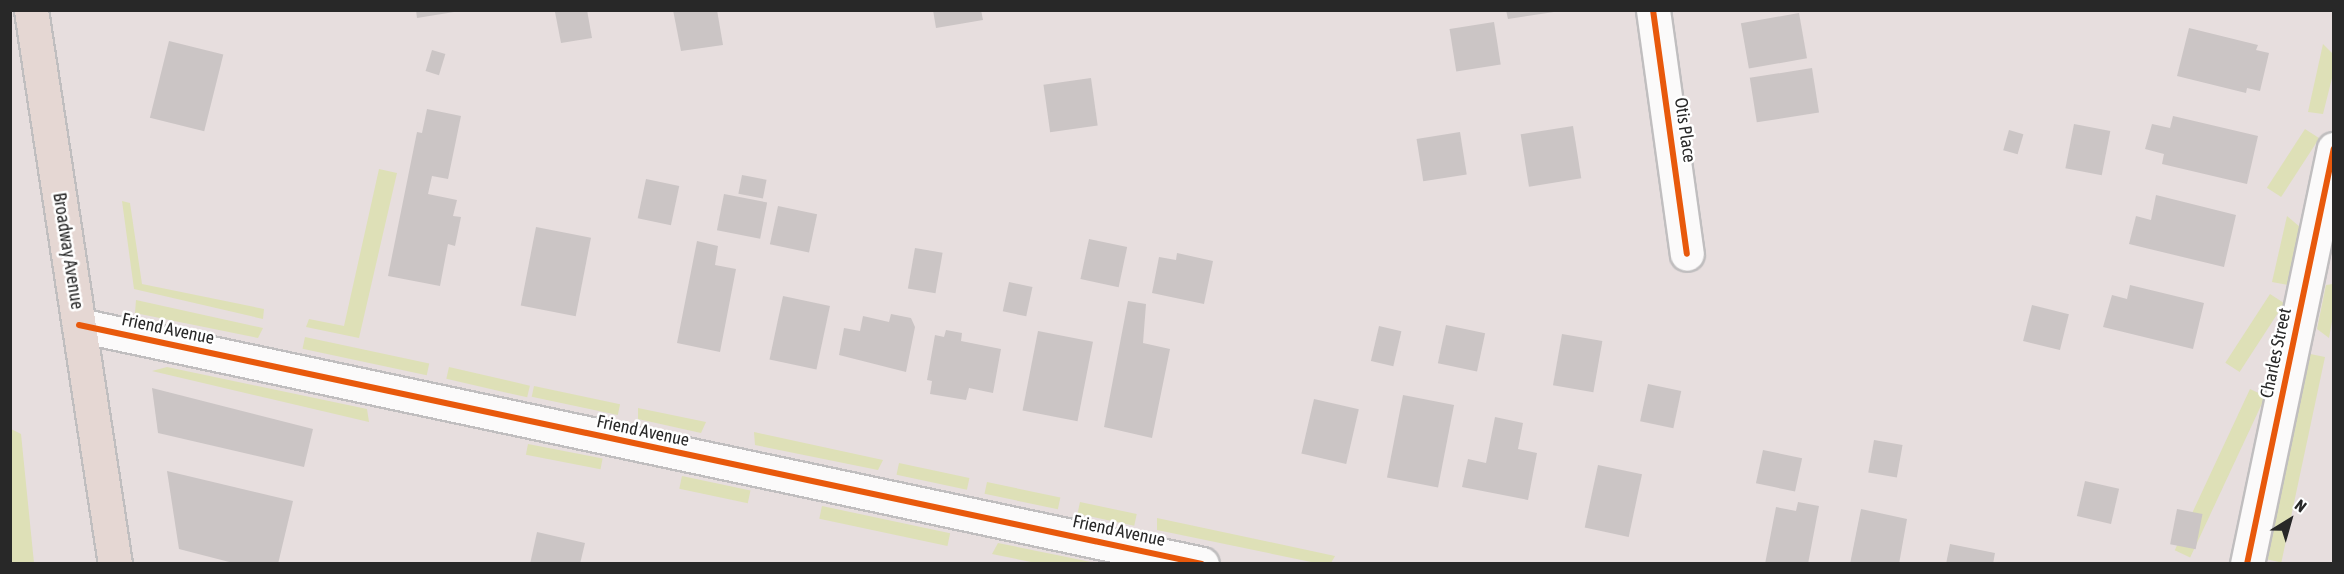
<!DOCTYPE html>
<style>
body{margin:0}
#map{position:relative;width:2344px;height:574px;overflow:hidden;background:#e7dede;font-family:"Asap Condensed",sans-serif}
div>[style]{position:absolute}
.green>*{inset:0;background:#dee0b7;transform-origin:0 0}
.building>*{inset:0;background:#cbc5c5;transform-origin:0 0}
.roads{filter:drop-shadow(2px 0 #c0bebf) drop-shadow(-2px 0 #c0bebf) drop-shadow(0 2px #c0bebf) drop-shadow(0 -2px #c0bebf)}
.street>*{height:33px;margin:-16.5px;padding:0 16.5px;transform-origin:16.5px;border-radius:16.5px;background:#fbfafa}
.primary>*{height:33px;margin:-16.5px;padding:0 16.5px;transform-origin:16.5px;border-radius:16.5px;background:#e5d7d3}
.cycleway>*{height:6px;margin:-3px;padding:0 3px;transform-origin:3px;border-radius:3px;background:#e8590c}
span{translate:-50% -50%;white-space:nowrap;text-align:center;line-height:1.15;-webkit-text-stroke:5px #fff;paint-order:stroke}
.street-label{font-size:18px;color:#282828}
.frame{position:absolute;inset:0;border:12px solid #282828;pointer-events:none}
.north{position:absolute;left:2260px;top:490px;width:60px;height:60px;-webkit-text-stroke:4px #fff;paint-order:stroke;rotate:37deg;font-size:16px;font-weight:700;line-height:24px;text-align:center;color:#282828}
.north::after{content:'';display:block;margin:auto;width:21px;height:27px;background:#282828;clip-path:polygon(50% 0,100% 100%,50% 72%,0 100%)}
</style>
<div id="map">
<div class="green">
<div style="clip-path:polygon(2323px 44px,2333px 54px,2334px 70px,2323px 114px,2308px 112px)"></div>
<div style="left:2305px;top:129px;width:17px;height:70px;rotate:33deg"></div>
<div style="clip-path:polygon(379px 169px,397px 173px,359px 338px,306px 327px,309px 319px,344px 326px)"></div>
<div style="clip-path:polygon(122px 201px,130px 203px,142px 284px,264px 309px,263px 319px,134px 289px)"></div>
<div style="clip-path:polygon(2287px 216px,2300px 227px,2288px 285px,2272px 282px)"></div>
<div style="clip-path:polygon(2333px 284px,2333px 316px,2329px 338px,2317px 329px,2326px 285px)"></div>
<div style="left:2270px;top:294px;width:17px;height:82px;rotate:33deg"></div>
<div style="clip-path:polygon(136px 300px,263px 328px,258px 338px,135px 313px)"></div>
<div style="left:305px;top:337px;width:127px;height:12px;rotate:12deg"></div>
<div style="left:2325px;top:357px;width:210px;height:15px;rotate:102deg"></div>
<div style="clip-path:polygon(167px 367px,367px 409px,369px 422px,152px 371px)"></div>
<div style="left:449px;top:367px;width:83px;height:12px;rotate:13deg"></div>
<div style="left:534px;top:386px;width:88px;height:11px;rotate:12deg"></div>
<div style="left:2250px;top:389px;width:17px;height:178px;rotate:25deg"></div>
<div style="clip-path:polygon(638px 408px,706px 422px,701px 433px,638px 419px)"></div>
<div style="clip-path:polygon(11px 429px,21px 434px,34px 563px,11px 563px)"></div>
<div style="clip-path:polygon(754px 432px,883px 460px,878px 470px,755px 445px)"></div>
<div style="left:528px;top:444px;width:76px;height:11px;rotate:11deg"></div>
<div style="left:899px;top:463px;width:72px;height:12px;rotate:12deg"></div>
<div style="left:682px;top:476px;width:70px;height:13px;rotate:12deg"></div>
<div style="left:987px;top:482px;width:75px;height:12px;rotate:12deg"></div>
<div style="left:1080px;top:502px;width:58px;height:12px;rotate:12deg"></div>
<div style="left:822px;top:506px;width:131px;height:13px;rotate:12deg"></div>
<div style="clip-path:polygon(1157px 518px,1335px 556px,1331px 563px,1316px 563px,1157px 530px)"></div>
<div style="clip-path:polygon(998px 543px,1096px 563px,1036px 563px,992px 554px)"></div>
</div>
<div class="building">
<div style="clip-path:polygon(416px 10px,454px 10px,454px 12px,417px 18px)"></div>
<div style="clip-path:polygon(587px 10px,592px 38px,561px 43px,555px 12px)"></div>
<div style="clip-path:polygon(673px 10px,717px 10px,723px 45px,681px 51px)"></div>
<div style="clip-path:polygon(933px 10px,981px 10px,983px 20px,936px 28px)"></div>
<div style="clip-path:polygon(1506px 10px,1554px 10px,1554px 12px,1508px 19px)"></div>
<div style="left:1799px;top:13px;width:46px;height:59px;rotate:80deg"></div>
<div style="left:1494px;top:22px;width:43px;height:45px;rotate:81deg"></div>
<div style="clip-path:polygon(2189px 28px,2258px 45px,2256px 50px,2269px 53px,2260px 91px,2247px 88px,2246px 93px,2177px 76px)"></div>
<div style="left:169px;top:41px;width:56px;height:79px;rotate:14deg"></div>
<div style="left:432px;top:50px;width:14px;height:22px;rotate:17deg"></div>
<div style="left:1812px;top:68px;width:45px;height:63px;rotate:81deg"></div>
<div style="left:1091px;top:78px;width:48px;height:48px;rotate:82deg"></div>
<div style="clip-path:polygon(427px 109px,461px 116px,448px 179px,432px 176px,428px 194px,457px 200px,453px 216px,461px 217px,455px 246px,448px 244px,440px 286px,388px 276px,417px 132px,422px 133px)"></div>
<div style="clip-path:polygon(2173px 116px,2258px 136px,2247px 184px,2162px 164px,2164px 154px,2145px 149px,2152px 124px,2170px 128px)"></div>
<div style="left:2074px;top:124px;width:37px;height:45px;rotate:11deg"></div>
<div style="left:1573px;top:126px;width:53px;height:53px;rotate:81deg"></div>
<div style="left:2009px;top:130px;width:15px;height:21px;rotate:16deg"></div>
<div style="left:1460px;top:132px;width:43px;height:44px;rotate:81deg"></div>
<div style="left:742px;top:175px;width:25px;height:19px;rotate:11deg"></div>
<div style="left:646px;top:179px;width:34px;height:40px;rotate:12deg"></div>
<div style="left:724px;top:194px;width:44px;height:37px;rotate:11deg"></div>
<div style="clip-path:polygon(2156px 195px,2236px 215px,2224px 267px,2129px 244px,2136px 216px,2151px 220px)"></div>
<div style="left:778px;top:206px;width:40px;height:39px;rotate:12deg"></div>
<div style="left:536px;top:227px;width:56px;height:80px;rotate:11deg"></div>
<div style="left:1089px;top:239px;width:39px;height:41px;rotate:12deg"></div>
<div style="clip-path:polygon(697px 241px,718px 246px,715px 265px,736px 269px,720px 352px,677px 343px)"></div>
<div style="left:915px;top:248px;width:28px;height:41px;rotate:10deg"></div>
<div style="clip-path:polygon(1177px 253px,1213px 261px,1204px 304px,1152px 293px,1159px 257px,1176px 260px)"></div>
<div style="left:1009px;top:282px;width:24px;height:30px;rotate:12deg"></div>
<div style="clip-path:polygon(2130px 285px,2204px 303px,2193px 349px,2103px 327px,2112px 295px,2127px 299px)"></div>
<div style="left:783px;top:296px;width:48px;height:65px;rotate:12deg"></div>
<div style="clip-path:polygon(1128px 301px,1146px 304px,1143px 343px,1170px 349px,1152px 438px,1104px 427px)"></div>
<div style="left:2032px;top:305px;width:38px;height:37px;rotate:14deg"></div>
<div style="clip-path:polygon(891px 314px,911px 318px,915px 327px,906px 372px,839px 355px,844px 328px,860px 331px,863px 316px,889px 322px)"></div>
<div style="left:1446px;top:325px;width:40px;height:39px;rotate:12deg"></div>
<div style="left:1379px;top:326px;width:23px;height:36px;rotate:13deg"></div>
<div style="clip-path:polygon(946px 330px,962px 333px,961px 341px,1001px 349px,993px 393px,969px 388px,966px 400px,930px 394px,932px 381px,927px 380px,935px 335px,944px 337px)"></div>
<div style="left:1038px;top:331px;width:56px;height:81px;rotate:11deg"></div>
<div style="left:1562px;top:334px;width:41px;height:52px;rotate:10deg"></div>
<div style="left:1648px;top:384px;width:34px;height:38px;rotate:12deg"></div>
<div style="clip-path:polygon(152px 388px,313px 429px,304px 467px,158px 433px)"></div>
<div style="left:1403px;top:395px;width:52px;height:84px;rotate:11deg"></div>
<div style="left:1314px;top:399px;width:46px;height:56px;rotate:13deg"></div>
<div style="clip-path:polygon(1495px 417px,1523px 423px,1518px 449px,1537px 453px,1528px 500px,1462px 487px,1468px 459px,1486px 463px)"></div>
<div style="left:1874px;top:440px;width:29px;height:33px;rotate:10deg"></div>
<div style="left:1763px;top:450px;width:40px;height:34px;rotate:12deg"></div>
<div style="left:1598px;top:465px;width:45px;height:64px;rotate:12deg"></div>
<div style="clip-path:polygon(167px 471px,293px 501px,278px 564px,237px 564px,179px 549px)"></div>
<div style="left:2085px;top:481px;width:35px;height:36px;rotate:13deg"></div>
<div style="clip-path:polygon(1798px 502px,1819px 506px,1808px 564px,1765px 564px,1776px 507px,1796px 511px)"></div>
<div style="clip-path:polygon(1861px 509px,1907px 519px,1899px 564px,1850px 564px)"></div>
<div style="left:2177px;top:509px;width:26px;height:36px;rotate:11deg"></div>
<div style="clip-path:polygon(537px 532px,585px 543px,580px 564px,530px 564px)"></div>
<div style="clip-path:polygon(1950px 544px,1995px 553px,1993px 564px,1946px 564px)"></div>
</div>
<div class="roads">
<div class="street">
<div style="left:1653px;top:10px;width:246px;rotate:82.1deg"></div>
<div style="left:79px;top:325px;width:1148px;rotate:12.01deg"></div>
<div style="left:2247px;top:564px;width:424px;rotate:-78.2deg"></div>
</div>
<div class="primary">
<div style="left:31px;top:10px;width:560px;rotate:81.38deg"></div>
</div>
</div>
<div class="cycleway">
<div style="left:1653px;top:10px;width:246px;rotate:82.1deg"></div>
<div style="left:79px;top:325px;width:1148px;rotate:12.01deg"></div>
<div style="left:2247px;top:564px;width:424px;rotate:-78.2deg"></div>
</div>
<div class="street-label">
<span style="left:1685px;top:130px;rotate:82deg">Otis Place</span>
<span style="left:68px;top:251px;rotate:81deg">Broadway Avenue</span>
<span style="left:168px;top:329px;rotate:12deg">Friend Avenue</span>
<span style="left:2276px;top:353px;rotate:-78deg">Charles Street</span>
<span style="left:643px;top:431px;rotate:12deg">Friend Avenue</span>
<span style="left:1119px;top:531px;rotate:12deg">Friend Avenue</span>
</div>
<div class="frame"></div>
<div class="north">N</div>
</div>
